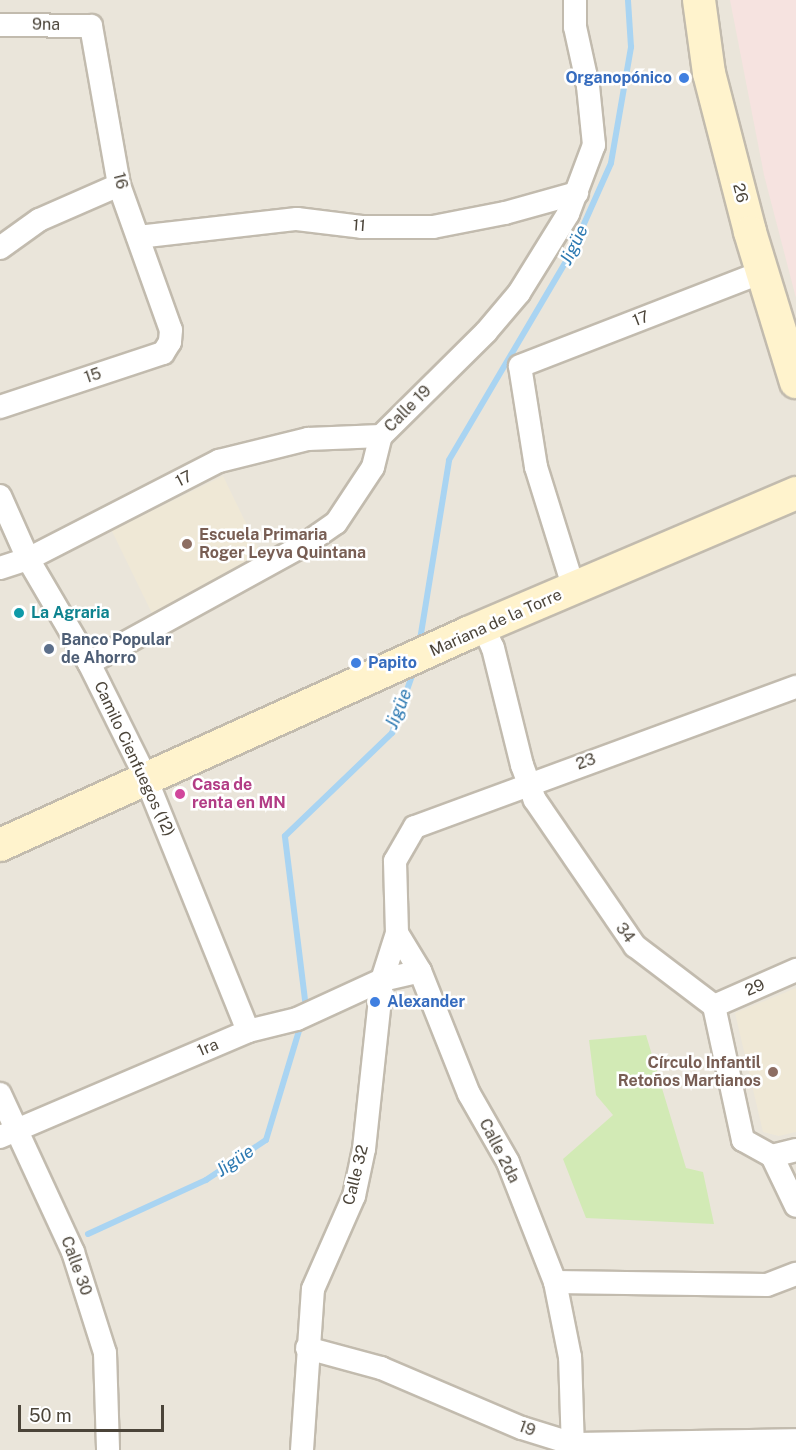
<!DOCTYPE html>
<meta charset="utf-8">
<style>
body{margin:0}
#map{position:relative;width:796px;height:1450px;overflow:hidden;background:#f6f3ec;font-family:"Public Sans",sans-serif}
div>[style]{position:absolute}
.residential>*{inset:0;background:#eae5da;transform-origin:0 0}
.education>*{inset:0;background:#efe8d6;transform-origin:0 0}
.medical>*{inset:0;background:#f6e3e0}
.green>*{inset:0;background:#d2eab5}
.stream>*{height:6px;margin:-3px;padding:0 3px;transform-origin:3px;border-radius:3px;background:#a9d4f2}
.roads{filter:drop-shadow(2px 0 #c2bbae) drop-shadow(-2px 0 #c2bbae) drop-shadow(0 2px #c2bbae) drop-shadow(0 -2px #c2bbae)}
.street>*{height:22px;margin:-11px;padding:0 11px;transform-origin:11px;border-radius:11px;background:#fff}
.secondary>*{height:32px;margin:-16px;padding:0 16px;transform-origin:16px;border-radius:16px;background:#fff3cd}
.dots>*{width:16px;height:16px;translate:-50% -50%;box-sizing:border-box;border:3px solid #fff;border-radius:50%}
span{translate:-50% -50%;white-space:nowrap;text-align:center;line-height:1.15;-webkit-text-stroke:5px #fff;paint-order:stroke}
.street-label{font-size:16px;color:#4b4439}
.shop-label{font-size:16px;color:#366cbe;font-weight:700}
.right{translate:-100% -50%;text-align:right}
.left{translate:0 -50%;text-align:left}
.education-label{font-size:16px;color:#785e54;font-weight:700}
.culture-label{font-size:16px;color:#0d838f;font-weight:700}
.service-label{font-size:16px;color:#4e5e75;font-weight:700}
.hotel-label{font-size:16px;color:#b23c85;font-weight:700}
.water-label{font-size:18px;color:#2e7ab2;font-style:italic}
.scale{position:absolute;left:18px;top:1405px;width:146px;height:27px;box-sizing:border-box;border:3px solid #4b4439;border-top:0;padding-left:8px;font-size:18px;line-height:21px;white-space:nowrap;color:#4b4439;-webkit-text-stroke:4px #fff;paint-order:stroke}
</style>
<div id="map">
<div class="residential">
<div style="left:0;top:0;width:796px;height:1450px"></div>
</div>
<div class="education">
<div style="left:223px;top:476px;width:93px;height:124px;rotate:64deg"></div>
<div style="clip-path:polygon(796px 988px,796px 1132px,779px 1136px,763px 1132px,735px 1013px)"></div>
</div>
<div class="medical">
<div style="clip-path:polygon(730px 0,796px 0,796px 298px,764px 175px)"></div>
</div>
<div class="green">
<div style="clip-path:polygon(646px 1035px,686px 1168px,703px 1172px,714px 1224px,586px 1218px,563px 1159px,613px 1115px,596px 1095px,589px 1040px)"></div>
</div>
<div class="stream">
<div style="left:419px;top:646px;width:188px;rotate:-80.8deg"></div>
<div style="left:449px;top:460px;width:240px;rotate:-59.5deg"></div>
<div style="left:571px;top:253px;width:98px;rotate:-66deg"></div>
<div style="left:611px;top:163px;width:118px;rotate:-80.2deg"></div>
<div style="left:631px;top:47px;width:47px;rotate:-93.7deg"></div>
<div style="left:306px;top:1008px;width:173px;rotate:-97deg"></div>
<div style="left:285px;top:836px;width:149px;rotate:-43.9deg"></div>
<div style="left:392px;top:733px;width:67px;rotate:-70.8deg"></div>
<div style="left:88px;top:1234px;width:130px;rotate:-24.6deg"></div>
<div style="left:206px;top:1180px;width:72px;rotate:-33.7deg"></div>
<div style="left:266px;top:1140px;width:121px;rotate:-73.2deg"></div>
</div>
<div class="roads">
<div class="street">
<div style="left:0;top:25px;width:91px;rotate:0.6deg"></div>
<div style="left:91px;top:26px;width:161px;rotate:80deg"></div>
<div style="left:119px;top:185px;width:154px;rotate:70.3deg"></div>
<div style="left:171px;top:330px;width:12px;rotate:95deg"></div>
<div style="left:170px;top:342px;width:13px;rotate:122deg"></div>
<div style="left:163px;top:353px;width:172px;rotate:161.7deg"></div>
<div style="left:138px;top:237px;width:160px;rotate:-6.5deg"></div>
<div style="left:297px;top:219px;width:65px;rotate:7deg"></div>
<div style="left:362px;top:227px;width:71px"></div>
<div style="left:433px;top:227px;width:73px;rotate:-11deg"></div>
<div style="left:505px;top:213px;width:75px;rotate:-15.5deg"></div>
<div style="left:0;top:248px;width:48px;rotate:-35.7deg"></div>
<div style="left:39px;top:220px;width:87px;rotate:-23.6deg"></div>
<div style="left:0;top:496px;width:69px;rotate:66deg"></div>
<div style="left:28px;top:559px;width:121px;rotate:59.6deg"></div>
<div style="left:89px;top:663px;width:126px;rotate:63.6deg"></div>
<div style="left:145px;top:776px;width:275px;rotate:68deg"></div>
<div style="left:0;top:568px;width:29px;rotate:-18deg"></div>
<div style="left:28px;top:559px;width:215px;rotate:-27.2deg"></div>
<div style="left:219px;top:461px;width:92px;rotate:-13.9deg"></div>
<div style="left:308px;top:439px;width:73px;rotate:-2.4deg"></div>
<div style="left:574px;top:589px;width:128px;rotate:-107.3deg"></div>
<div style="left:536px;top:467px;width:102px;rotate:-99deg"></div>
<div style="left:520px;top:366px;width:260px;rotate:-21.2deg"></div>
<div style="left:483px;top:626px;width:24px;rotate:66deg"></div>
<div style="left:493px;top:648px;width:121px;rotate:76.1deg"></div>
<div style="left:522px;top:765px;width:37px;rotate:70deg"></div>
<div style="left:535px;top:800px;width:177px;rotate:55.6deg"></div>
<div style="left:635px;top:946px;width:99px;rotate:37.2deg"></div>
<div style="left:714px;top:1006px;width:137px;rotate:77.8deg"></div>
<div style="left:743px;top:1140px;width:33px;rotate:29deg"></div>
<div style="left:772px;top:1156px;width:55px;rotate:64.4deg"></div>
<div style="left:89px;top:663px;width:249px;rotate:-28.8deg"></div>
<div style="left:307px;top:543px;width:35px;rotate:-35deg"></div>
<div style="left:336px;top:523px;width:67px;rotate:-56.5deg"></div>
<div style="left:373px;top:467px;width:32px;rotate:-76deg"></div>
<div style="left:381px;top:436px;width:148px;rotate:-44.7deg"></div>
<div style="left:486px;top:332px;width:51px;rotate:-49.8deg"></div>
<div style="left:519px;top:293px;width:93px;rotate:-58.2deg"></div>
<div style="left:568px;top:214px;width:74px;rotate:-69.4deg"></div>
<div style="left:594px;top:145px;width:59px;rotate:-95.8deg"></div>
<div style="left:588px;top:86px;width:60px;rotate:-102.4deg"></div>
<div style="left:575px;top:27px;width:27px;rotate:-90deg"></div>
<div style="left:714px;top:1006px;width:90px;rotate:-23.7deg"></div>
<div style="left:0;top:1094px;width:174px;rotate:65.2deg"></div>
<div style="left:73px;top:1252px;width:106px;rotate:72.4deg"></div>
<div style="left:105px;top:1353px;width:97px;rotate:88.2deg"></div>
<div style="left:0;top:1137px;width:270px;rotate:-23.1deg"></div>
<div style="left:248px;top:1031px;width:50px;rotate:-13.8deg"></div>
<div style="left:297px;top:1019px;width:94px;rotate:-24.6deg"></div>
<div style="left:382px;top:980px;width:39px;rotate:-13deg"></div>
<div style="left:772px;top:1156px;width:25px;rotate:-14deg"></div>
<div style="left:555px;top:1282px;width:212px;rotate:0.8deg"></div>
<div style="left:767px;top:1285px;width:31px;rotate:-21deg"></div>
<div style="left:307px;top:1348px;width:77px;rotate:15.1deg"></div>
<div style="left:381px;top:1368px;width:153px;rotate:23.1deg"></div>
<div style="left:522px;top:1428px;width:53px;rotate:17.4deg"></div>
<div style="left:573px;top:1444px;width:223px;rotate:-1deg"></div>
<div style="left:302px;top:1450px;width:161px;rotate:-86.1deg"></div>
<div style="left:313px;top:1289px;width:102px;rotate:-66.2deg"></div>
<div style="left:354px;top:1196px;width:48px;rotate:-78deg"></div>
<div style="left:364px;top:1149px;width:170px;rotate:-83.9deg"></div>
<div style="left:382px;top:980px;width:49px;rotate:-72.3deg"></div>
<div style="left:573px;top:1450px;width:93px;rotate:-91.8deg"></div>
<div style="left:570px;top:1357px;width:76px;rotate:-101.3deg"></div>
<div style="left:555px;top:1282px;width:129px;rotate:-111.4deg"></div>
<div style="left:508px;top:1162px;width:78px;rotate:-119.8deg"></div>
<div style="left:469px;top:1094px;width:132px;rotate:-111.7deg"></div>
<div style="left:420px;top:971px;width:44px;rotate:-121.2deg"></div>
<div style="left:397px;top:933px;width:72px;rotate:-91.6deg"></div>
<div style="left:395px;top:861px;width:39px;rotate:-60deg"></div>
<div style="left:415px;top:827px;width:406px;rotate:-20.2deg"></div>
</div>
<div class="secondary">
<div style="left:699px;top:0;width:74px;rotate:82.2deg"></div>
<div style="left:709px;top:73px;width:164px;rotate:75.5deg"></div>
<div style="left:750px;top:232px;width:157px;rotate:73deg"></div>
<div style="left:0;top:845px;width:514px;rotate:-24.37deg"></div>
<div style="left:468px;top:633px;width:357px;rotate:-23.1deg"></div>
</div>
</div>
<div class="dots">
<div style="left:684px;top:78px;background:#3f7fe0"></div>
<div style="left:187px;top:544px;background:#8d6e63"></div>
<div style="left:19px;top:613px;background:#0f9aa8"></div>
<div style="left:49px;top:649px;background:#5c6f8a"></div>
<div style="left:356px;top:663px;background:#3f7fe0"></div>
<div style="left:180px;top:794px;background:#d1479c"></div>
<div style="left:375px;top:1002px;background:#3f7fe0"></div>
<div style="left:773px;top:1072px;background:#8d6e63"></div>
</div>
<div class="street-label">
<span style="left:46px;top:25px;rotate:1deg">9na</span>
<span style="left:120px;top:181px;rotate:76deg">16</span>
<span style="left:740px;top:193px;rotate:76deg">26</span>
<span style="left:359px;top:226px;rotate:4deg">11</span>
<span style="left:641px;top:319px;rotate:-21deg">17</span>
<span style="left:93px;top:376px;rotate:-19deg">15</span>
<span style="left:408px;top:409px;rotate:-45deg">Calle 19</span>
<span style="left:184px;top:479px;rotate:-27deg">17</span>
<span style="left:496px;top:623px;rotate:-24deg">Mariana de la Torre</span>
<span style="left:134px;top:759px;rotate:65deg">Camilo Cienfuegos (12)</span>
<span style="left:586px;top:762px;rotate:-20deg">23</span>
<span style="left:625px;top:933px;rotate:53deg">34</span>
<span style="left:755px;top:988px;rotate:-24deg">29</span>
<span style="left:208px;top:1048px;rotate:-23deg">1ra</span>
<span style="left:499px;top:1151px;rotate:63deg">Calle 2da</span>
<span style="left:356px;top:1175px;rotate:-76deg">Calle 32</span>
<span style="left:76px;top:1266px;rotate:70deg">Calle 30</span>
<span style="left:527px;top:1429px;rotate:20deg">19</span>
</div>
<div class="shop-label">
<span class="right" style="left:672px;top:78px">Organopónico</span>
<span class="left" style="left:368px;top:663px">Papito</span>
<span class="left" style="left:387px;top:1002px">Alexander</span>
</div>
<div class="education-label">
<span class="left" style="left:199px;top:544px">Escuela Primaria<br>Roger Leyva Quintana</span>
<span class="right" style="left:761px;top:1072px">Círculo Infantil<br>Retoños Martianos</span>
</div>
<div class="culture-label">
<span class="left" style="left:31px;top:613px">La Agraria</span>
</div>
<div class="service-label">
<span class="left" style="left:61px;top:649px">Banco Popular<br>de Ahorro</span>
</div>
<div class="hotel-label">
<span class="left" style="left:192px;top:794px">Casa de<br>renta en MN</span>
</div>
<div class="water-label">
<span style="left:574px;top:245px;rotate:-64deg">Jigüe</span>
<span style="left:399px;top:709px;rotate:-68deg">Jigüe</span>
<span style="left:235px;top:1161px;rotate:-34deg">Jigüe</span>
</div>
<div class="scale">50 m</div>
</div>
